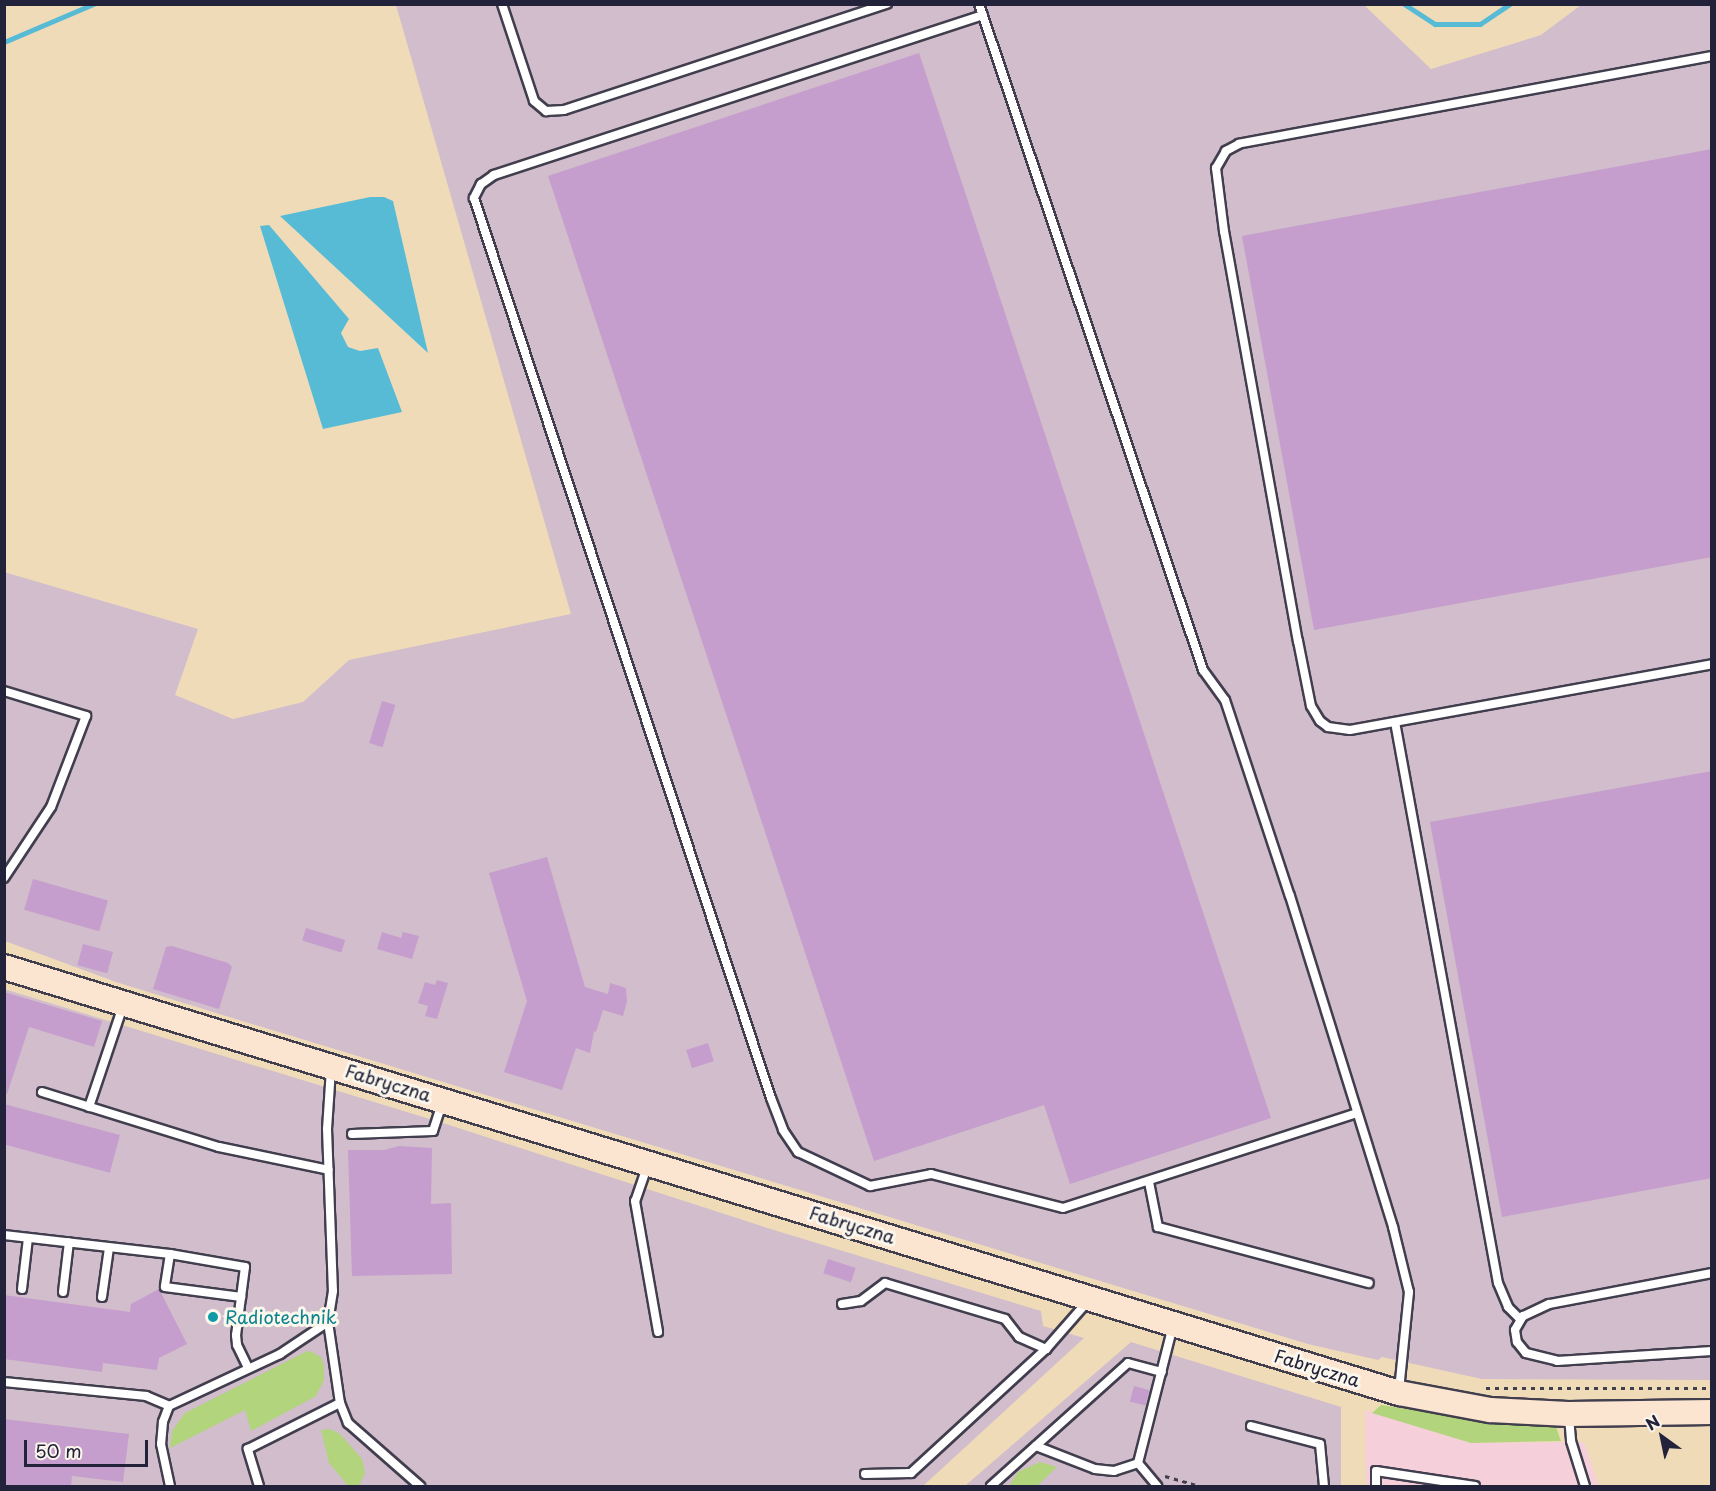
<!DOCTYPE html>
<style>
body{margin:0}
#map{position:relative;width:1716px;height:1491px;overflow:hidden;background:#f0dbb9;font-family:"Playpen Sans",sans-serif}
div>[style]{position:absolute}
.built>*{inset:0;background:#f5cfda}
.industrial>*{inset:0;background:#d1bdcb}
.green>*{inset:0;background:#b2d47c}
.water>*{inset:0;background:#57bbd5}
.stream>*{height:5px;margin:-2.5px;padding:0 2.5px;transform-origin:2.5px;border-radius:2.5px;background:#57bbd5}
.building>*{inset:0;background:#c59ecd;transform-origin:0 0}
.path>*{height:3px;margin-top:-1.5px;transform-origin:0;background:repeating-linear-gradient(90deg,#413e4e 0 4.5px,transparent 0 9px)}
.roads{filter:drop-shadow(2px 0 #413e4e) drop-shadow(-2px 0 #413e4e) drop-shadow(0 2px #413e4e) drop-shadow(0 -2px #413e4e)}
.lane>*{height:8px;margin:-4px;padding:0 4px;transform-origin:4px;border-radius:4px;background:#fff}
.secondary>*{height:24px;margin:-12px;padding:0 12px;transform-origin:12px;border-radius:12px;background:#fce5d0}
.dots>*{width:16px;height:16px;translate:-50% -50%;box-sizing:border-box;border:3px solid #fbf7ec;border-radius:50%}
span{translate:-50% -50%;white-space:nowrap;text-align:center;line-height:1.15;-webkit-text-stroke:6px #fbf7ec;paint-order:stroke}
.street-label{font-size:18px;color:#22223b}
.culture-label{font-size:18px;color:#0d838f}
.left{translate:0 -50%;text-align:left}
.frame{position:absolute;inset:0;border:6px solid #22223b;pointer-events:none}
.north{position:absolute;left:1632px;top:1407px;width:60px;height:60px;-webkit-text-stroke:4px #fbf7ec;paint-order:stroke;rotate:327deg;font-size:16px;font-weight:700;line-height:24px;text-align:center;color:#22223b}
.north::after{content:'';display:block;margin:auto;width:21px;height:27px;background:#22223b;clip-path:polygon(50% 0,100% 100%,50% 72%,0 100%)}
.scale{position:absolute;left:24px;top:1440px;width:124px;height:27px;box-sizing:border-box;border:3px solid #22223b;border-top:0;padding-left:8px;font-size:18px;line-height:21px;white-space:nowrap;color:#22223b;-webkit-text-stroke:4px #fbf7ec;paint-order:stroke}
</style>
<div id="map">
<div class="built">
<div style="clip-path:polygon(1365px 1410px,1471px 1443px,1584px 1442px,1599px 1486px,1366px 1486px)"></div>
</div>
<div class="industrial">
<div style="clip-path:polygon(396px 5px,1364px 5px,1431px 69px,1541px 35px,1581px 5px,1711px 5px,1711px 1380px,1482px 1379px,1382px 1357px,1378px 1360px,1308px 1344px,239px 1020px,116px 982px,5px 941px,4px 572px,198px 629px,175px 695px,233px 719px,303px 702px,349px 660px,571px 614px)"></div>
<div style="clip-path:polygon(4px 989px,446px 1124px,777px 1231px,1041px 1311px,1043px 1326px,1084px 1338px,923px 1486px,5px 1486px)"></div>
<div style="clip-path:polygon(1131px 1342px,1341px 1407px,1341px 1486px,965px 1486px)"></div>
</div>
<div class="green">
<div style="clip-path:polygon(310px 1351px,321px 1357px,324px 1366px,324px 1380px,316px 1396px,251px 1431px,245px 1410px,170px 1448px,172px 1431px,185px 1413px,305px 1352px)"></div>
<div style="clip-path:polygon(1381px 1405px,1459px 1417px,1530px 1422px,1556px 1427px,1561px 1441px,1471px 1443px,1372px 1413px)"></div>
<div style="clip-path:polygon(330px 1429px,340px 1434px,362px 1459px,365px 1473px,359px 1486px,348px 1486px,329px 1463px,321px 1430px)"></div>
<div style="clip-path:polygon(1040px 1462px,1057px 1467px,1037px 1486px,1009px 1486px,1018px 1472px)"></div>
</div>
<div class="water">
<div style="clip-path:polygon(370px 197px,384px 197px,393px 201px,428px 353px,280px 216px)"></div>
<div style="clip-path:polygon(269px 225px,349px 319px,341px 333px,348px 347px,360px 351px,378px 348px,402px 412px,323px 429px,260px 226px)"></div>
</div>
<div class="stream">
<div style="left:1404px;top:4px;width:37px;rotate:33deg"></div>
<div style="left:1435px;top:24px;width:45px"></div>
<div style="left:1480px;top:24px;width:36px;rotate:-34deg"></div>
<div style="left:4px;top:42px;width:97px;rotate:-23.1deg"></div>
</div>
<div class="building">
<div style="clip-path:polygon(919px 53px,1271px 1118px,1070px 1184px,1044px 1105px,874px 1161px,548px 176px)"></div>
<div style="clip-path:polygon(1712px 149px,1712px 557px,1314px 630px,1242px 236px)"></div>
<div style="left:382px;top:701px;width:14px;height:44px;rotate:17deg"></div>
<div style="clip-path:polygon(1712px 771px,1712px 1178px,1502px 1217px,1430px 822px)"></div>
<div style="clip-path:polygon(547px 857px,585px 987px,608px 994px,610px 983px,626px 988px,627px 1001px,623px 1016px,603px 1010px,596px 1032px,594px 1031px,590px 1053px,576px 1048px,562px 1090px,504px 1072px,527px 1001px,489px 873px)"></div>
<div style="left:33px;top:879px;width:78px;height:32px;rotate:16deg"></div>
<div style="left:306px;top:928px;width:41px;height:13px;rotate:17deg"></div>
<div style="clip-path:polygon(382px 932px,401px 938px,403px 932px,419px 936px,412px 959px,377px 949px)"></div>
<div style="left:83px;top:944px;width:31px;height:22px;rotate:15deg"></div>
<div style="clip-path:polygon(172px 946px,228px 963px,232px 967px,219px 1009px,153px 989px,166px 947px)"></div>
<div style="clip-path:polygon(437px 980px,448px 983px,437px 1019px,425px 1016px,428px 1006px,418px 1003px,425px 982px,435px 985px)"></div>
<div style="clip-path:polygon(4px 992px,102px 1021px,94px 1047px,29px 1027px,7px 1094px,4px 1094px)"></div>
<div style="left:708px;top:1043px;width:19px;height:23px;rotate:72deg"></div>
<div style="left:4px;top:1104px;width:120px;height:39px;rotate:15deg"></div>
<div style="clip-path:polygon(399px 1146px,432px 1148px,431px 1204px,451px 1203px,452px 1274px,352px 1276px,348px 1150px,384px 1150px)"></div>
<div style="left:828px;top:1259px;width:29px;height:15px;rotate:18deg"></div>
<div style="clip-path:polygon(159px 1289px,187px 1344px,159px 1358px,157px 1370px,103px 1363px,102px 1372px,4px 1359px,4px 1295px,130px 1312px,131px 1304px)"></div>
<div style="left:1134px;top:1386px;width:16px;height:16px;rotate:15deg"></div>
<div style="clip-path:polygon(4px 1419px,129px 1434px,123px 1482px,72px 1476px,71px 1486px,4px 1486px)"></div>
</div>
<div class="path">
<div style="left:1486px;top:1388px;width:226px"></div>
<div style="left:1165px;top:1476px;width:36px;rotate:16deg"></div>
</div>
<div class="roads">
<div class="lane">
<div style="left:502px;top:4px;width:102px;rotate:71.7deg"></div>
<div style="left:534px;top:101px;width:16px;rotate:40deg"></div>
<div style="left:546px;top:111px;width:18px;rotate:-3deg"></div>
<div style="left:564px;top:110px;width:340px;rotate:-18.2deg"></div>
<div style="left:979px;top:4px;width:703px;rotate:71.41deg"></div>
<div style="left:1203px;top:670px;width:37px;rotate:54deg"></div>
<div style="left:1225px;top:700px;width:206px;rotate:71.7deg"></div>
<div style="left:1290px;top:896px;width:347px;rotate:72.7deg"></div>
<div style="left:1393px;top:1227px;width:67px;rotate:76.2deg"></div>
<div style="left:1409px;top:1292px;width:99px;rotate:95.8deg"></div>
<div style="left:983px;top:15px;width:515px;rotate:161.88deg"></div>
<div style="left:494px;top:175px;width:16px;rotate:145deg"></div>
<div style="left:481px;top:184px;width:16px;rotate:117deg"></div>
<div style="left:474px;top:198px;width:948px;rotate:71.74deg"></div>
<div style="left:771px;top:1098px;width:34px;rotate:69deg"></div>
<div style="left:783px;top:1130px;width:27px;rotate:56deg"></div>
<div style="left:798px;top:1152px;width:80px;rotate:25.3deg"></div>
<div style="left:870px;top:1186px;width:62px;rotate:-11.1deg"></div>
<div style="left:931px;top:1174px;width:136px;rotate:14.4deg"></div>
<div style="left:1063px;top:1208px;width:309px;rotate:-17.9deg"></div>
<div style="left:1712px;top:56px;width:481px;rotate:169.5deg"></div>
<div style="left:1239px;top:144px;width:15px;rotate:152deg"></div>
<div style="left:1226px;top:151px;width:20px;rotate:120deg"></div>
<div style="left:1216px;top:168px;width:64px;rotate:82.8deg"></div>
<div style="left:1224px;top:231px;width:417px;rotate:79.8deg"></div>
<div style="left:1298px;top:641px;width:66px;rotate:78.7deg"></div>
<div style="left:1311px;top:706px;width:17px;rotate:59deg"></div>
<div style="left:1320px;top:721px;width:10px;rotate:37deg"></div>
<div style="left:1328px;top:727px;width:22px;rotate:8deg"></div>
<div style="left:1350px;top:730px;width:368px;rotate:-10.3deg"></div>
<div style="left:4px;top:691px;width:86px;rotate:17deg"></div>
<div style="left:86px;top:716px;width:97px;rotate:111deg"></div>
<div style="left:51px;top:807px;width:85px;rotate:123.5deg"></div>
<div style="left:1395px;top:722px;width:570px;rotate:79.6deg"></div>
<div style="left:1498px;top:1283px;width:26px;rotate:67deg"></div>
<div style="left:1508px;top:1307px;width:17px;rotate:45deg"></div>
<div style="left:331px;top:1069px;width:60px;rotate:93.8deg"></div>
<div style="left:327px;top:1129px;width:162px;rotate:87.9deg"></div>
<div style="left:333px;top:1291px;width:31px;rotate:99deg"></div>
<div style="left:328px;top:1322px;width:82px;rotate:81.6deg"></div>
<div style="left:340px;top:1403px;width:22px;rotate:68deg"></div>
<div style="left:348px;top:1423px;width:96px;rotate:41.2deg"></div>
<div style="left:42px;top:1092px;width:185px;rotate:17.3deg"></div>
<div style="left:219px;top:1147px;width:112px;rotate:11.8deg"></div>
<div style="left:89px;top:1107px;width:107px;rotate:-71.4deg"></div>
<div style="left:352px;top:1134px;width:81px;rotate:-2.1deg"></div>
<div style="left:433px;top:1131px;width:29px;rotate:-72deg"></div>
<div style="left:647px;top:1167px;width:36px;rotate:109deg"></div>
<div style="left:635px;top:1201px;width:133px;rotate:80deg"></div>
<div style="left:1149px;top:1182px;width:46px;rotate:78.7deg"></div>
<div style="left:1158px;top:1227px;width:218px;rotate:14.9deg"></div>
<div style="left:4px;top:1235px;width:167px;rotate:6.5deg"></div>
<div style="left:170px;top:1254px;width:76px;rotate:9.8deg"></div>
<div style="left:245px;top:1267px;width:69px;rotate:97.5deg"></div>
<div style="left:236px;top:1335px;width:10px;rotate:84deg"></div>
<div style="left:237px;top:1345px;width:25px;rotate:64deg"></div>
<div style="left:170px;top:1254px;width:33px;rotate:99deg"></div>
<div style="left:165px;top:1287px;width:77px;rotate:7.5deg"></div>
<div style="left:1712px;top:1273px;width:166px;rotate:169.2deg"></div>
<div style="left:1549px;top:1304px;width:29px;rotate:155deg"></div>
<div style="left:1523px;top:1316px;width:16px;rotate:120deg"></div>
<div style="left:1515px;top:1330px;width:12px;rotate:81deg"></div>
<div style="left:1517px;top:1342px;width:14px;rotate:51deg"></div>
<div style="left:1526px;top:1353px;width:32px;rotate:14deg"></div>
<div style="left:1557px;top:1361px;width:155px;rotate:-3.7deg"></div>
<div style="left:22px;top:1289px;width:51px;rotate:-83.3deg"></div>
<div style="left:63px;top:1292px;width:50px;rotate:-83.2deg"></div>
<div style="left:102px;top:1297px;width:49px;rotate:-81.9deg"></div>
<div style="left:842px;top:1304px;width:19px;rotate:-9deg"></div>
<div style="left:861px;top:1301px;width:30px;rotate:-37deg"></div>
<div style="left:885px;top:1283px;width:125px;rotate:16.7deg"></div>
<div style="left:1005px;top:1319px;width:23px;rotate:52deg"></div>
<div style="left:1019px;top:1337px;width:30px;rotate:24deg"></div>
<div style="left:1046px;top:1349px;width:64px;rotate:-48.8deg"></div>
<div style="left:4px;top:1382px;width:143px;rotate:5.6deg"></div>
<div style="left:146px;top:1396px;width:25px;rotate:23deg"></div>
<div style="left:169px;top:1406px;width:123px;rotate:-25.1deg"></div>
<div style="left:280px;top:1354px;width:58px;rotate:-33.7deg"></div>
<div style="left:169px;top:1406px;width:17px;rotate:111deg"></div>
<div style="left:163px;top:1422px;width:22px;rotate:95deg"></div>
<div style="left:161px;top:1444px;width:43px;rotate:77.9deg"></div>
<div style="left:1569px;top:1417px;width:24px;rotate:85deg"></div>
<div style="left:1571px;top:1441px;width:47px;rotate:72.7deg"></div>
<div style="left:1251px;top:1426px;width:71px;rotate:14.6deg"></div>
<div style="left:1320px;top:1444px;width:42px;rotate:84.6deg"></div>
<div style="left:1036px;top:1446px;width:63px;rotate:21.3deg"></div>
<div style="left:1095px;top:1469px;width:19px;rotate:6deg"></div>
<div style="left:1114px;top:1471px;width:25px;rotate:-18deg"></div>
<div style="left:1138px;top:1463px;width:141px;rotate:-75.7deg"></div>
<div style="left:1138px;top:1463px;width:30px;rotate:50deg"></div>
<div style="left:865px;top:1474px;width:46px;rotate:-1.2deg"></div>
<div style="left:911px;top:1473px;width:183px;rotate:-42.6deg"></div>
<div style="left:259px;top:1486px;width:39px;rotate:-107deg"></div>
<div style="left:248px;top:1449px;width:103px;rotate:-26.6deg"></div>
<div style="left:991px;top:1486px;width:184px;rotate:-41.9deg"></div>
<div style="left:1128px;top:1363px;width:35px;rotate:15deg"></div>
<div style="left:1376px;top:1486px;width:15px;rotate:-90deg"></div>
<div style="left:1376px;top:1471px;width:100px;rotate:8.6deg"></div>
</div>
<div class="secondary">
<div style="left:4px;top:967px;width:1459px;rotate:16.98deg"></div>
<div style="left:1399px;top:1393px;width:93px;rotate:10.6deg"></div>
<div style="left:1490px;top:1410px;width:78px;rotate:2.9deg"></div>
<div style="left:1568px;top:1414px;width:144px;rotate:-0.8deg"></div>
</div>
</div>
<div class="dots">
<div style="left:213px;top:1317px;background:#0f9aa8"></div>
</div>
<div class="street-label">
<span style="left:388px;top:1083px;rotate:17deg">Fabryczna</span>
<span style="left:852px;top:1225px;rotate:17deg">Fabryczna</span>
<span style="left:1317px;top:1368px;rotate:17deg">Fabryczna</span>
</div>
<div class="culture-label">
<span class="left" style="left:225px;top:1317px">Radiotechnik</span>
</div>
<div class="frame"></div>
<div class="north">N</div>
<div class="scale">50 m</div>
</div>
